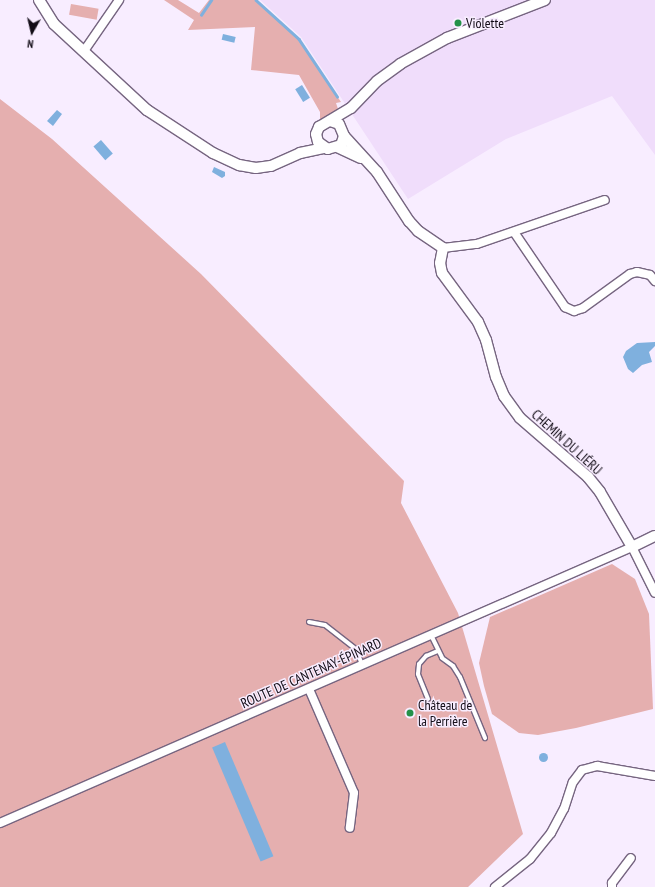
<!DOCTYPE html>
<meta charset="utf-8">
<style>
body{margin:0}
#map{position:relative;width:655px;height:887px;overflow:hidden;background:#f8edff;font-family:"PT Sans Narrow",sans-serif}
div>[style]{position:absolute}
.built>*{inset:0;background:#f0ddfb}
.green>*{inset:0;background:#e5afaf;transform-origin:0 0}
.water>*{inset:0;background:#7fb0de;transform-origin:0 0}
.round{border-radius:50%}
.stream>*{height:2.5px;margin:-1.25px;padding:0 1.25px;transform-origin:1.25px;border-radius:1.25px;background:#7fb0de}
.roads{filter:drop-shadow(1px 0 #766580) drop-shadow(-1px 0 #766580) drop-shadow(0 1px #766580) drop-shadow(0 -1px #766580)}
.service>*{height:4px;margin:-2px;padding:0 2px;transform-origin:2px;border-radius:2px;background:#fff}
.minor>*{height:8px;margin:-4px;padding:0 4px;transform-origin:4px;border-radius:4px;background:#fff}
.tertiary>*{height:10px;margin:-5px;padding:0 5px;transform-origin:5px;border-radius:5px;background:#fff}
.dots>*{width:11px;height:11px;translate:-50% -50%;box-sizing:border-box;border:2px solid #f8edff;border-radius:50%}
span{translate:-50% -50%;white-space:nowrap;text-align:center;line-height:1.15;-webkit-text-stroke:3px #f8edff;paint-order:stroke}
.poi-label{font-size:14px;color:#120c16}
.left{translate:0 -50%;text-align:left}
.street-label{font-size:14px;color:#120c16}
.north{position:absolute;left:12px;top:12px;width:40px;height:40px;-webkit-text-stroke:3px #f8edff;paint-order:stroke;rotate:188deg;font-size:11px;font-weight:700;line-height:16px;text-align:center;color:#120c16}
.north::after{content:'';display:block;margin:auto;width:14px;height:18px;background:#120c16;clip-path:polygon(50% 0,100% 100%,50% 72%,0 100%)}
</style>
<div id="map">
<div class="built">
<div style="clip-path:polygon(260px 0,655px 0,655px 155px,612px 96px,506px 139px,408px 199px,301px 37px)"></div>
</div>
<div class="green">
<div style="clip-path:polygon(164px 0,178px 0,199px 13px,209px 0,255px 0,299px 40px,341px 102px,336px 103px,339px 112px,320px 120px,320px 112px,299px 75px,251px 70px,255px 27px,188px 30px,194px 20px)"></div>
<div style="left:71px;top:4px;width:28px;height:11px;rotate:10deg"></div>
<div style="clip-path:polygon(0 99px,52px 139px,201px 274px,404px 481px,401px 503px,458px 613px,523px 834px,468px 887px,0 887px)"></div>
<div style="clip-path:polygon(612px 564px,635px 579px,649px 614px,653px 709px,576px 728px,538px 735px,519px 733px,492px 714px,484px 686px,479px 663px,490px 617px)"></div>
</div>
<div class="water">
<div style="left:223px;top:34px;width:13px;height:6px;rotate:13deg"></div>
<div style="left:302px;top:85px;width:15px;height:8px;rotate:58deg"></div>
<div style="clip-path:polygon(57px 110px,62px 114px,53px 126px,47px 121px)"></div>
<div style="left:101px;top:140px;width:18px;height:10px;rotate:49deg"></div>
<div style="clip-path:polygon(214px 167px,225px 172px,225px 176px,222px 178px,212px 172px)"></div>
<div style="clip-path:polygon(655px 342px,655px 346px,649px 352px,652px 362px,642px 365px,633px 373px,628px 369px,623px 357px,626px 351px,637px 343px)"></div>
<div style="left:225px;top:742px;width:124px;height:14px;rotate:67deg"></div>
<div class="round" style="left:538.5px;top:752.5px;width:9px;height:9px"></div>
</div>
<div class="stream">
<div style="left:256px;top:0;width:58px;rotate:42.2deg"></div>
<div style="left:299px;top:39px;width:69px;rotate:56.3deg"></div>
<div style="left:201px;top:15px;width:18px;rotate:-56deg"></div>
</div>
<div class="roads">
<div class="service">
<div style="left:309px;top:622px;width:16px;rotate:11deg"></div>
<div style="left:325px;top:625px;width:39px;rotate:38deg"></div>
<div style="left:356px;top:649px;width:17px;rotate:69deg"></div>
<div style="left:431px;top:635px;width:25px;rotate:64deg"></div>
<div style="left:442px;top:658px;width:14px;rotate:36deg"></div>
<div style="left:453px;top:666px;width:13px;rotate:58deg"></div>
<div style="left:460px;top:677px;width:66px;rotate:67.7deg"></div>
<div style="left:428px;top:699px;width:27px;rotate:-112deg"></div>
<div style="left:418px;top:674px;width:10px;rotate:-84deg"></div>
<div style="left:419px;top:664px;width:11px;rotate:-49deg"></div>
<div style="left:426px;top:656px;width:13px;rotate:-23deg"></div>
</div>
<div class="minor">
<div style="left:84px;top:51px;width:62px;rotate:-55.5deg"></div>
<div style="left:514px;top:232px;width:91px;rotate:55.8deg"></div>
<div style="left:565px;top:307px;width:10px;rotate:24deg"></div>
<div style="left:574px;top:311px;width:9px;rotate:-18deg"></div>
<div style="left:583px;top:308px;width:58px;rotate:-35.9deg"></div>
<div style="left:630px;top:274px;width:7px;rotate:-16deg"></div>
<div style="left:637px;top:272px;width:13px;rotate:13deg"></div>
<div style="left:650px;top:275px;width:8px;rotate:50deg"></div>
<div style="left:443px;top:248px;width:34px;rotate:-7deg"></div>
<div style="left:477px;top:244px;width:135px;rotate:-19deg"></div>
<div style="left:309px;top:689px;width:113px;rotate:66.6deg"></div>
<div style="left:354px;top:793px;width:35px;rotate:97deg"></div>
<div style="left:0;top:823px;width:690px;rotate:-23.59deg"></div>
<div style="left:632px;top:547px;width:51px;rotate:63.4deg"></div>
<div style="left:495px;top:887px;width:45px;rotate:-38.7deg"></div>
<div style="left:530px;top:859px;width:33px;rotate:-51deg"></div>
<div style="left:551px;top:833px;width:27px;rotate:-62deg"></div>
<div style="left:564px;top:809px;width:28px;rotate:-72deg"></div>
<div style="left:573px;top:782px;width:15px;rotate:-53deg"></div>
<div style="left:582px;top:770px;width:16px;rotate:-15deg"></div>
<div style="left:597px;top:766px;width:59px;rotate:9.8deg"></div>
<div style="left:612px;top:887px;width:4px;rotate:-90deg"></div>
<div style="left:612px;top:883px;width:31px;rotate:-53deg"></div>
</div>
<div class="tertiary">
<div style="left:39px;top:0;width:28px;rotate:58deg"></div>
<div style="left:54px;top:24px;width:127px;rotate:42.8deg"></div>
<div style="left:147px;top:110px;width:79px;rotate:33.1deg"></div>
<div style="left:213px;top:153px;width:29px;rotate:25deg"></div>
<div style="left:239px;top:165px;width:17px;rotate:10deg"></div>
<div style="left:256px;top:168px;width:15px;rotate:-8deg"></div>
<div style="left:271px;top:166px;width:32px;rotate:-24deg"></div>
<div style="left:300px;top:153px;width:25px;rotate:-12deg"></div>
<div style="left:330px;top:121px;width:9px;rotate:18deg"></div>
<div style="left:339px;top:124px;width:13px;rotate:67deg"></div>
<div style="left:344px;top:136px;width:9px;rotate:108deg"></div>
<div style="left:341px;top:145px;width:14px;rotate:163deg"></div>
<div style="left:328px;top:149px;width:12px;rotate:-145deg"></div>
<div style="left:318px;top:142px;width:8px;rotate:-104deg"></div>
<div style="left:316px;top:134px;width:8px;rotate:-67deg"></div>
<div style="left:319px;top:127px;width:37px;rotate:-31deg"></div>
<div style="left:351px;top:108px;width:37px;rotate:-46deg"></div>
<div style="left:377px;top:81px;width:29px;rotate:-36deg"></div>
<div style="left:400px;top:64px;width:54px;rotate:-29deg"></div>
<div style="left:447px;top:38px;width:105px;rotate:-21.2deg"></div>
<div style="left:344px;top:136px;width:49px;rotate:47.5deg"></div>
<div style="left:377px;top:172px;width:59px;rotate:56.9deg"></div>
<div style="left:409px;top:221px;width:13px;rotate:48deg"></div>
<div style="left:418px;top:231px;width:30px;rotate:34deg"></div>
<div style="left:443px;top:248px;width:15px;rotate:101deg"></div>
<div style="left:440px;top:263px;width:10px;rotate:79deg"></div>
<div style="left:442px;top:273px;width:61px;rotate:53.7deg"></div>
<div style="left:478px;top:322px;width:20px;rotate:66deg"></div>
<div style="left:486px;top:340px;width:38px;rotate:75deg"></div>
<div style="left:496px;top:377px;width:21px;rotate:67deg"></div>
<div style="left:504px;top:396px;width:27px;rotate:54deg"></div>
<div style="left:520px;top:418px;width:90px;rotate:40.9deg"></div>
<div style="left:588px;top:477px;width:19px;rotate:51deg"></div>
<div style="left:600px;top:492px;width:64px;rotate:59.8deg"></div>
<div style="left:632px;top:547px;width:25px;rotate:-26deg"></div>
<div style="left:337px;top:147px;width:26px;rotate:25deg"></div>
</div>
</div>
<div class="dots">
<div style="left:458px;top:23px;background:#249149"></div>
<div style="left:410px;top:713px;background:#249149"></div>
</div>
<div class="poi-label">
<span class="left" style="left:466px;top:23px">Violette</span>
<span class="left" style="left:418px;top:713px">Château de<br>la Perrière</span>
</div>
<div class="street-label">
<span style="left:567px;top:442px;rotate:42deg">CHEMIN DU LIÉRU</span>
<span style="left:311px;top:673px;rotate:-24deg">ROUTE DE CANTENAY-ÉPINARD</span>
</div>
<div class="north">N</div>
</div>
